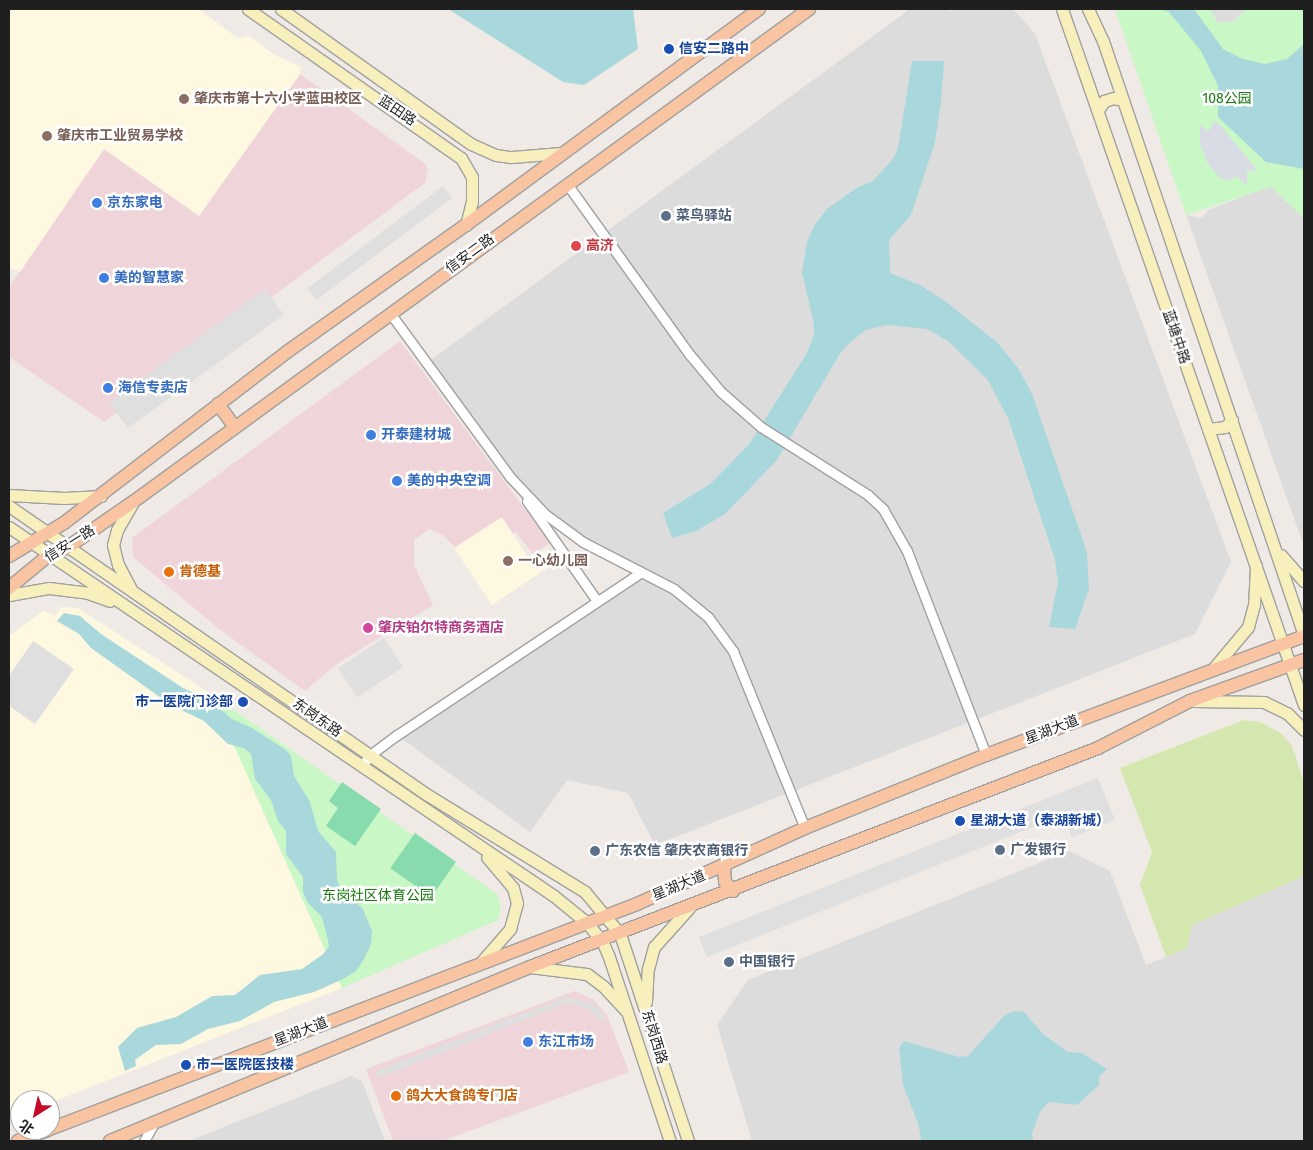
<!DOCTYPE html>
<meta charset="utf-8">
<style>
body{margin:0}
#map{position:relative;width:1313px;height:1150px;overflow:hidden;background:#efeae5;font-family:"Fira Sans","Noto Sans SC",sans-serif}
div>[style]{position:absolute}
.residential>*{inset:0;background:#dddcdc}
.commercial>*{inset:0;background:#efd5d9}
.education>*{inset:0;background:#fef8e0}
.grass>*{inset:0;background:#d4e7ae}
.park>*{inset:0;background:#c9f7c5}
.pitch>*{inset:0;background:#87dbac;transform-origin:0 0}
.parking>*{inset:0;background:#dfdfdf;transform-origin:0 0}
.plaza>*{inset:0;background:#dadce5}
.water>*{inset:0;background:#a8d8db}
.roads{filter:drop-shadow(1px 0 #a0a0a0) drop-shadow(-1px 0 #a0a0a0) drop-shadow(0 1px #a0a0a0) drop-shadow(0 -1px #a0a0a0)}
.street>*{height:9px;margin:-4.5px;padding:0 4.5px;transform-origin:4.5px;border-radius:4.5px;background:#fff}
.secondary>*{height:11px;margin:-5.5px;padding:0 5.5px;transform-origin:5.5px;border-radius:5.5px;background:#f7efbc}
.primary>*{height:12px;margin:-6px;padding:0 6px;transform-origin:6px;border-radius:6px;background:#f8c4a2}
.dots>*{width:14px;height:14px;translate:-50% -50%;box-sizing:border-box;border:2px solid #fff;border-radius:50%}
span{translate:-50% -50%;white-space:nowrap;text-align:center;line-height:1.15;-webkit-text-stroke:5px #fff;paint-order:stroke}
.transit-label{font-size:14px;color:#164399;font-weight:700}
.left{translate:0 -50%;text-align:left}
.right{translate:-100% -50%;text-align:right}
.education-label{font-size:14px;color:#785e54;font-weight:700}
.park-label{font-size:14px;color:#1a7911}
.street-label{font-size:14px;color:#1f1f1f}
.shop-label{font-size:14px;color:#366cbe;font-weight:700}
.service-label{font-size:14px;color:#4e5e75;font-weight:700}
.health-label{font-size:14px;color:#be3a42;font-weight:700}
.food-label{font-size:14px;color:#c56008;font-weight:700}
.hotel-label{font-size:14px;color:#b23c85;font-weight:700}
.frame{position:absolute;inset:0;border:10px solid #1f1f1f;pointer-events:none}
.north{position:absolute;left:10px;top:1090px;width:50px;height:50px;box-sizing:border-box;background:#fff;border:1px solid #a5a5a5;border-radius:50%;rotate:215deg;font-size:14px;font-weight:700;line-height:20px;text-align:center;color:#1f1f1f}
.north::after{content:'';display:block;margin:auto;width:18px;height:22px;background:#c4092a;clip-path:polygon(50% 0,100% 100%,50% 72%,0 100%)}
</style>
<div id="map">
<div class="residential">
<div style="clip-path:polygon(910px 9px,947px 9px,952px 12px,954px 9px,1013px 9px,1035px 34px,1231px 562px,1195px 634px,655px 845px,628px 793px,567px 780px,530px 832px,397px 735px,641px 572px,583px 542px,510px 477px,428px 362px)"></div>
<div style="clip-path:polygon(1210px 9px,1247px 9px,1234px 21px,1218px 23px)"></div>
<div style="clip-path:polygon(1271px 186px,1304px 218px,1304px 546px,1186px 215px,1202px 218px,1208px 210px)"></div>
<div style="clip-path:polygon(1069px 851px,1110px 871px,1146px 965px,1187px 948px,1191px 925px,1304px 876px,1304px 1141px,752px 1141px,717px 1025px,748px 980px)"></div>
<div style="clip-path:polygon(351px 1076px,362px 1081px,385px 1141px,189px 1141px)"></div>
</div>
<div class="commercial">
<div style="clip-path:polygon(300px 74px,424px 163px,428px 169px,425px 183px,104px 422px,9px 357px,9px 287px,104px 149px,199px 216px)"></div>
<div style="clip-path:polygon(400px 341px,550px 543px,532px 553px,516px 532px,480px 555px,470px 537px,456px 548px,443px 535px,429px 529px,414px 540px,414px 565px,433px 605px,335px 665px,305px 691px,219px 629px,133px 557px,132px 538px)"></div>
<div style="clip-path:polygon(575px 991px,594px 1000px,607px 1015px,629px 1072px,442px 1141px,393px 1141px,366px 1069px)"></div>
</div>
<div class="education">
<div style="clip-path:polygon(9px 9px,198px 9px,238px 38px,249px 36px,275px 55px,301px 67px,300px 74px,199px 216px,104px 149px,20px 272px,9px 267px)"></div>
<div style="clip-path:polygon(502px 517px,529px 559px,545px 549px,555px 563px,492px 605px,454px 548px)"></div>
<div style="clip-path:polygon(62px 607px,78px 608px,211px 694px,342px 988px,50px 1103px,50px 1100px,20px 1100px,20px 1115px,9px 1119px,9px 636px,43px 611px,55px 615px)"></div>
</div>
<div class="grass">
<div style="clip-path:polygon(1244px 720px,1260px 722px,1281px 733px,1292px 746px,1304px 782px,1304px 876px,1192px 925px,1187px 948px,1166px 957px,1140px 885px,1152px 852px,1120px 768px)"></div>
</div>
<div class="park">
<div style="clip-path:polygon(1115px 9px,1210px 9px,1218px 23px,1234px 21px,1247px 9px,1304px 9px,1304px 218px,1271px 187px,1186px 215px)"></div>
<div style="clip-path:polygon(211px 694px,497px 894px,501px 907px,498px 920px,342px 988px)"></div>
</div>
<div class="pitch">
<div style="clip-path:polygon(342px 782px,381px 809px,355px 846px,326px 826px,338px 808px,329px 801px)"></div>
<div style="left:415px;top:833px;width:50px;height:43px;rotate:35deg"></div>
</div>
<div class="parking">
<div style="left:443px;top:186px;width:15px;height:170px;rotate:53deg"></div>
<div style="left:265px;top:289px;width:32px;height:193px;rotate:54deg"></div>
<div style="left:384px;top:638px;width:35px;height:55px;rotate:57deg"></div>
<div style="clip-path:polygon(33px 641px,74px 669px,35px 724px,9px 706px,9px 676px)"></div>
<div style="clip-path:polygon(1098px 778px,1115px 820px,1072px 837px,1063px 815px,707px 957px,699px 937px)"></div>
<div style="clip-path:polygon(566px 997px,593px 1004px,605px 1016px,602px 1022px,589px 1009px,567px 1003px,378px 1078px,376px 1071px)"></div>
</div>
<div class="plaza">
<div style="clip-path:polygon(1216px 120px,1258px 171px,1247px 171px,1247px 186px,1238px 177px,1227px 180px,1220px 178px,1207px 162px,1200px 144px,1200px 125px,1208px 131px)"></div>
</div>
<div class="water">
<div style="clip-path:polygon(448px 9px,633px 9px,638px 49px,584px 85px,563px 82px)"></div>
<div style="clip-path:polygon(1160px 9px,1194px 9px,1223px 49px,1243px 59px,1265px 64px,1287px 59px,1304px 44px,1304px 169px,1266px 162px,1218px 117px,1218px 86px,1201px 51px,1169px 12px)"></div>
<div style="clip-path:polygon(912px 61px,944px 61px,941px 102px,935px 142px,911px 215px,889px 240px,890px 273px,920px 285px,945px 301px,998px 343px,1018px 368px,1032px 394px,1087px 552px,1089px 589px,1075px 629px,1049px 627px,1058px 582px,1055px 560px,1008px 418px,987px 379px,948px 341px,927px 329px,887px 325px,866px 330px,853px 340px,841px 352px,777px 460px,725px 514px,696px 531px,672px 538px,663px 513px,710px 484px,731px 463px,750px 443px,807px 353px,814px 335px,814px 325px,802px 272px,807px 242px,814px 226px,828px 208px,858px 187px,873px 181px,893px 159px,898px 148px)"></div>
<div style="clip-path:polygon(64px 613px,80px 616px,101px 634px,183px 688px,211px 701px,232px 719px,252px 728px,286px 750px,291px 756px,294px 776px,310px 802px,318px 831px,336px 852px,337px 880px,341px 888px,363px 909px,372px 931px,371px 944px,364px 959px,356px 971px,343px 979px,314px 992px,274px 1002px,240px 1021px,208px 1029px,181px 1044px,156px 1045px,135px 1060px,136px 1066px,125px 1071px,118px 1047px,137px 1028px,176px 1017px,212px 996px,235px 995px,260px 975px,302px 969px,322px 955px,329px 947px,328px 940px,322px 917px,308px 903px,303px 892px,303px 877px,286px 854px,286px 831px,278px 821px,271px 800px,255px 779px,251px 754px,244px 748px,228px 744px,204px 721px,171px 705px,91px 648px,79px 634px,57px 621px)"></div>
<div style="clip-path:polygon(1014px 1011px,1024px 1012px,1043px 1034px,1068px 1052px,1082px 1053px,1107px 1069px,1099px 1077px,1099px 1085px,1077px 1105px,1049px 1102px,1040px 1112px,1032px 1133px,1033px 1141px,921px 1141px,919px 1126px,903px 1085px,899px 1048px,904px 1041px,959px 1057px,968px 1056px,1004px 1016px)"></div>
</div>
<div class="roads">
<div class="street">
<div style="left:567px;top:184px;width:211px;rotate:54.3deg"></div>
<div style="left:690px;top:355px;width:48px;rotate:50deg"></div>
<div style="left:721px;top:392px;width:53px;rotate:41.2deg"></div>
<div style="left:761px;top:427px;width:127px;rotate:32.4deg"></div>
<div style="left:868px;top:495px;width:21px;rotate:43deg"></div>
<div style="left:883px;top:509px;width:48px;rotate:60.3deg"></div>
<div style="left:907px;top:551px;width:219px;rotate:68.8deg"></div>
<div style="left:390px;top:313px;width:203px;rotate:53.8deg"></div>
<div style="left:510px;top:477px;width:51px;rotate:46.6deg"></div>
<div style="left:545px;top:514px;width:47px;rotate:36.4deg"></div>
<div style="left:583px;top:542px;width:102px;rotate:27.3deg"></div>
<div style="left:674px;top:589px;width:44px;rotate:39.5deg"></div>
<div style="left:708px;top:617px;width:42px;rotate:53.7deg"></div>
<div style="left:733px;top:651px;width:191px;rotate:67.9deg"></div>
<div style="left:527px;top:501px;width:122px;rotate:55deg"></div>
<div style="left:362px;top:766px;width:14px;rotate:-54deg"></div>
<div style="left:370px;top:755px;width:34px;rotate:-37deg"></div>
<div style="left:397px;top:735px;width:293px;rotate:-33.7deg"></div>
<div style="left:144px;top:1141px;width:21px;rotate:-61deg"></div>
</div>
<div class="secondary">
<div style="left:248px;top:9px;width:260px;rotate:35deg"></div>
<div style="left:461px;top:158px;width:22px;rotate:60deg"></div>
<div style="left:472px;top:177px;width:24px;rotate:90deg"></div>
<div style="left:472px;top:201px;width:25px;rotate:104deg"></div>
<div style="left:281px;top:9px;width:233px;rotate:35.4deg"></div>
<div style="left:471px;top:144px;width:27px;rotate:24deg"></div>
<div style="left:496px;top:155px;width:15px;rotate:8deg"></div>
<div style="left:511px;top:157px;width:51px;rotate:-4.5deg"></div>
<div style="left:1062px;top:9px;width:737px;rotate:70.83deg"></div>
<div style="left:1088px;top:9px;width:35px;rotate:65deg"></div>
<div style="left:1103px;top:41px;width:627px;rotate:71.31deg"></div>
<div style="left:1098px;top:110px;width:11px;rotate:-56deg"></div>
<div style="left:1104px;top:101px;width:9px;rotate:-18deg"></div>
<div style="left:1113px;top:98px;width:10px;rotate:11deg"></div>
<div style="left:1208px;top:429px;width:17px;rotate:-7deg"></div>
<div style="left:1225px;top:427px;width:10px;rotate:-45deg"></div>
<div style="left:9px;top:495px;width:55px;rotate:3.1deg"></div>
<div style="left:64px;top:498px;width:37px;rotate:-3deg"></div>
<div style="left:9px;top:506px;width:507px;rotate:34.63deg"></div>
<div style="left:426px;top:794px;width:187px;rotate:31.6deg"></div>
<div style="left:585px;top:892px;width:55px;rotate:50.2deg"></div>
<div style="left:620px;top:934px;width:218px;rotate:71.8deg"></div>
<div style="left:9px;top:527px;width:658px;rotate:34.1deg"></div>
<div style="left:554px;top:896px;width:41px;rotate:39.1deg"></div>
<div style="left:586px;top:922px;width:25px;rotate:50deg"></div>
<div style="left:602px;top:941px;width:17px;rotate:66deg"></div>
<div style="left:609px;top:957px;width:194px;rotate:71.7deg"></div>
<div style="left:1281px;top:555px;width:35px;rotate:49deg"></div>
<div style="left:131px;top:589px;width:27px;rotate:-118deg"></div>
<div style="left:118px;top:565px;width:21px;rotate:-104deg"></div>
<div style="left:113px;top:545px;width:16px;rotate:-75deg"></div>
<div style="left:117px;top:530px;width:30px;rotate:-60deg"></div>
<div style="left:9px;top:595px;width:41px;rotate:-9.9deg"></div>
<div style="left:49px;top:588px;width:39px;rotate:7deg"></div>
<div style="left:88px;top:593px;width:23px;rotate:20deg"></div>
<div style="left:1212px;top:670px;width:56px;rotate:-50.1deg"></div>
<div style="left:1248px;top:627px;width:23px;rotate:-75deg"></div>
<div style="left:1254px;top:605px;width:39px;rotate:-87deg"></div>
<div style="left:1194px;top:701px;width:70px;rotate:0.8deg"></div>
<div style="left:1264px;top:702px;width:25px;rotate:26deg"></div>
<div style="left:1287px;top:713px;width:24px;rotate:45deg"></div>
<div style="left:482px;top:961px;width:43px;rotate:-48.8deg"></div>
<div style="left:510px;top:929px;width:27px;rotate:-75deg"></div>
<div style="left:517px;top:903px;width:16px;rotate:-105deg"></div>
<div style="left:513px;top:888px;width:40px;rotate:-130deg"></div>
<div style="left:530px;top:967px;width:57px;rotate:7deg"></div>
<div style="left:587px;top:974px;width:20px;rotate:37deg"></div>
<div style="left:603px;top:986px;width:33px;rotate:47deg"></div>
<div style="left:646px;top:1002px;width:33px;rotate:-87deg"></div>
<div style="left:648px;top:969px;width:23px;rotate:-75deg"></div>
<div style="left:654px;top:947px;width:52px;rotate:-48.1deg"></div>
</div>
<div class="primary">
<div style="left:218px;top:404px;width:27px;rotate:54deg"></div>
<div style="left:9px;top:556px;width:64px;rotate:-31deg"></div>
<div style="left:64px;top:523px;width:281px;rotate:-37.5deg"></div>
<div style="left:287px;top:352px;width:219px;rotate:-35.4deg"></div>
<div style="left:466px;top:225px;width:364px;rotate:-36.4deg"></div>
<div style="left:9px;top:588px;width:52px;rotate:-39.5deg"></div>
<div style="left:49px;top:555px;width:21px;rotate:-23deg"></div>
<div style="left:68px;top:547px;width:79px;rotate:-34.7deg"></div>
<div style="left:133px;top:502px;width:837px;rotate:-36.1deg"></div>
<div style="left:724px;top:867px;width:15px;rotate:86deg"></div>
<div style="left:725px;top:882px;width:12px;rotate:48deg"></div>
<div style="left:50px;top:1129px;width:629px;rotate:-20.97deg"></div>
<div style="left:637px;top:904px;width:184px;rotate:-24.3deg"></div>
<div style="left:805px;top:828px;width:195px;rotate:-22deg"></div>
<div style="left:986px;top:755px;width:340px;rotate:-20.5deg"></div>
<div style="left:18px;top:1141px;width:32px;rotate:-20deg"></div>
<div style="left:110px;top:1141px;width:455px;rotate:-22.5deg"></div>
<div style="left:530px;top:967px;width:609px;rotate:-21.08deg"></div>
<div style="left:1098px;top:748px;width:103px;rotate:-27.1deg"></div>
<div style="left:1190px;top:701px;width:121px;rotate:-19.8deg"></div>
</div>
</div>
<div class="dots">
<div style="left:669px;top:49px;background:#1a4fb4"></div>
<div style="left:184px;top:99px;background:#8d6e63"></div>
<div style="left:47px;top:136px;background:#8d6e63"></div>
<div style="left:97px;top:203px;background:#3f7fe0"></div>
<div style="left:666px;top:216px;background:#5c6f8a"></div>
<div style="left:576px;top:246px;background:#e0444e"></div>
<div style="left:104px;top:278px;background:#3f7fe0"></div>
<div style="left:108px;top:388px;background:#3f7fe0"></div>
<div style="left:371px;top:435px;background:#3f7fe0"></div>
<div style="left:397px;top:481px;background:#3f7fe0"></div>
<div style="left:508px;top:561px;background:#8d6e63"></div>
<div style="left:169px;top:572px;background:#e8710a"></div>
<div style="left:368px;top:628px;background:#d1479c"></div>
<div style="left:243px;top:702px;background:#1a4fb4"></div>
<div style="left:960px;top:821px;background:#1a4fb4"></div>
<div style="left:1000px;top:850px;background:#5c6f8a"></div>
<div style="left:595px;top:851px;background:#5c6f8a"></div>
<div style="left:729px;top:962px;background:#5c6f8a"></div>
<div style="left:528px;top:1042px;background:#3f7fe0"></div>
<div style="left:186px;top:1065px;background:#1a4fb4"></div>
<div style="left:396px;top:1096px;background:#e8710a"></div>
</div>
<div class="transit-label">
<span class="left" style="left:679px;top:49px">信安二路中</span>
<span class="right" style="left:233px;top:702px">市一医院门诊部</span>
<span class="left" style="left:970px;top:821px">星湖大道（泰湖新城）</span>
<span class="left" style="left:196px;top:1065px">市一医院医技楼</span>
</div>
<div class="education-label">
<span class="left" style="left:194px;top:99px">肇庆市第十六小学蓝田校区</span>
<span class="left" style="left:57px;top:136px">肇庆市工业贸易学校</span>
<span class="left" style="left:518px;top:561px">一心幼儿园</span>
</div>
<div class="park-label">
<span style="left:1227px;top:99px">108公园</span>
<span style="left:378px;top:896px">东岗社区体育公园</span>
</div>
<div class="street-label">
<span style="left:397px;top:111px;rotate:34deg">蓝田路</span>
<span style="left:470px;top:254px;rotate:-36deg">信安二路</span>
<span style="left:1176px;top:337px;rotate:71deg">蓝塘中路</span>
<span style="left:70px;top:544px;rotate:-32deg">信安一路</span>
<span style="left:317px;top:718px;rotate:35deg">东岗东路</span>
<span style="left:1052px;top:730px;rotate:-21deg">星湖大道</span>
<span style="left:679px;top:886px;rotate:-23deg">星湖大道</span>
<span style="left:301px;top:1032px;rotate:-21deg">星湖大道</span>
<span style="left:654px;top:1037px;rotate:73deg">东岗西路</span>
</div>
<div class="shop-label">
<span class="left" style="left:107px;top:203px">京东家电</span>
<span class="left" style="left:114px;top:278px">美的智慧家</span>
<span class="left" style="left:118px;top:388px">海信专卖店</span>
<span class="left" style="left:381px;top:435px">开泰建材城</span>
<span class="left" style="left:407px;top:481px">美的中央空调</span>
<span class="left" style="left:538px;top:1042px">东江市场</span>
</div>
<div class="service-label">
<span class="left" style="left:676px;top:216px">菜鸟驿站</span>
<span class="left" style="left:1010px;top:850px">广发银行</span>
<span class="left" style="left:605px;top:851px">广东农信 肇庆农商银行</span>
<span class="left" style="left:739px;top:962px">中国银行</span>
</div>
<div class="health-label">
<span class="left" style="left:586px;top:246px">高济</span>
</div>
<div class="food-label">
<span class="left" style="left:179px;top:572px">肯德基</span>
<span class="left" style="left:406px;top:1096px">鸽大大食鸽专门店</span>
</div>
<div class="hotel-label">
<span class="left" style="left:378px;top:628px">肇庆铂尔特商务酒店</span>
</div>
<div class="frame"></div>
<div class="north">北</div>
</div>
